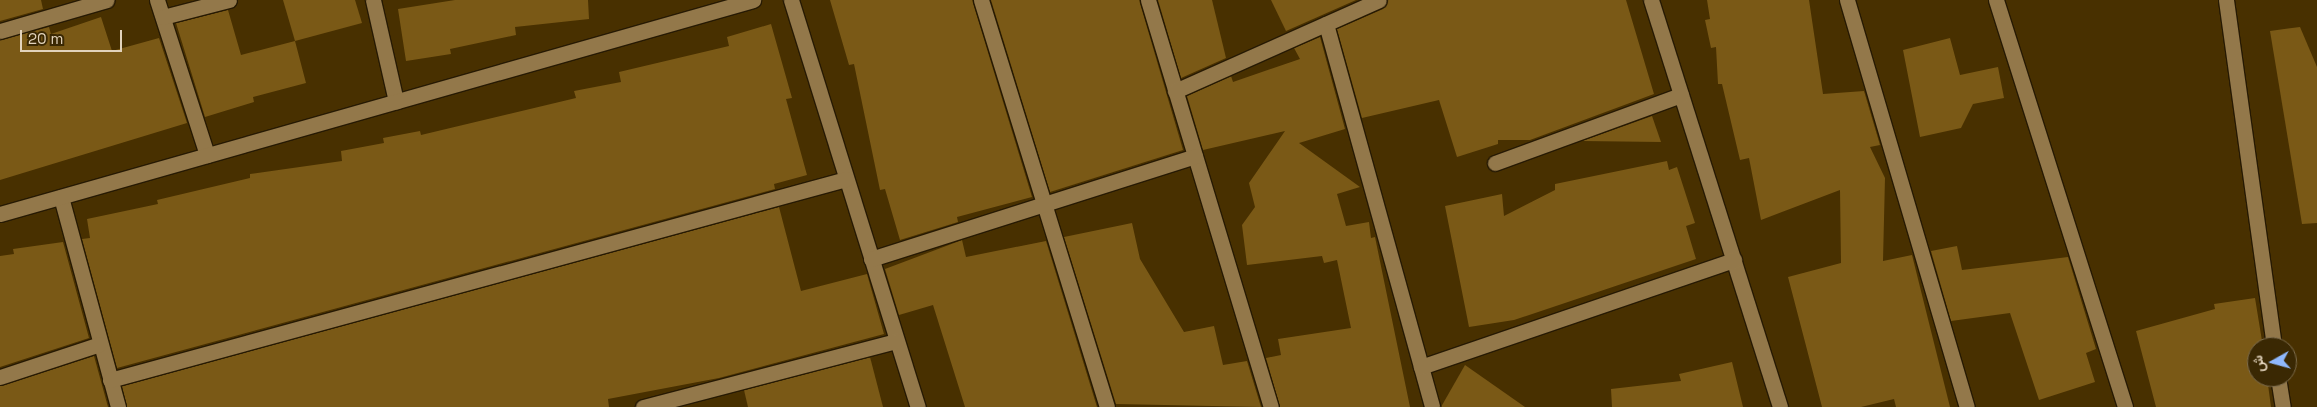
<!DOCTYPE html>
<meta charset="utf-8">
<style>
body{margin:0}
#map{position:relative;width:2317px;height:407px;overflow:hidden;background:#483000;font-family:"Space Grotesk",Vazirmatn,sans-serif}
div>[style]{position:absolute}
.building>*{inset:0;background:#7a5916}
.roads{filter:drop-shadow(1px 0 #271a03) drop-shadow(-1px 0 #271a03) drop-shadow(0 1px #271a03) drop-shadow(0 -1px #271a03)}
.street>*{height:15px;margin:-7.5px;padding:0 7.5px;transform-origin:7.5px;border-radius:7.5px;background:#93784a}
span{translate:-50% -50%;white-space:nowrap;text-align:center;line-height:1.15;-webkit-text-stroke:4px #3a2803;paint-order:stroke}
.north{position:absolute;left:2247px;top:337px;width:50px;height:50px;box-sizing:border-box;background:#3a2803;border:1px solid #7d6c4d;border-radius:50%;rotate:263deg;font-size:14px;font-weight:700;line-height:20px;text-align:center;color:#e2d3bc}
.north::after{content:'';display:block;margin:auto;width:18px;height:22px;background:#8fb8fd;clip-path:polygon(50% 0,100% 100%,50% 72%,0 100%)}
.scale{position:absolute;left:20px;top:30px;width:102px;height:22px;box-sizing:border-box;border:2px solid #e2d3bc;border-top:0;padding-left:6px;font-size:15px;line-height:18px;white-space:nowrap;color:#e2d3bc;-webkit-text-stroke:4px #3a2803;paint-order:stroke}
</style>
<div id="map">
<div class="building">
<div style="clip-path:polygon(0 0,41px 0,43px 9px,0 21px)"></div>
<div style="clip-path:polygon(283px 0,355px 0,362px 23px,295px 41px)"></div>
<div style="clip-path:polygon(455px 0,588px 0,589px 19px,515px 27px,516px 35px,450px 49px,451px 54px,406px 61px,398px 9px)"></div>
<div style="clip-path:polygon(830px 0,972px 0,1032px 197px,957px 217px,958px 222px,900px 240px,885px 189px,880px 190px,854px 64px,849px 65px)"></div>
<div style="clip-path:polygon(991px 0,1139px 0,1183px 150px,1050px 192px)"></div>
<div style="clip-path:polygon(1158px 0,1212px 0,1226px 58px,1181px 78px)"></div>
<div style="clip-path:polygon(1271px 0,1356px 0,1286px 31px)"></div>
<div style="clip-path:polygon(1388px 0,1626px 0,1654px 94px,1530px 140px,1498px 140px,1498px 144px,1457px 157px,1439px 100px,1362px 118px,1337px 29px,1383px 9px)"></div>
<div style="clip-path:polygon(1707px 0,1809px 0,1823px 94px,1864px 91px,1880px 145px,1870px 147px,1885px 178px,1883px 261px,1912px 255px,1950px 407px,1896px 407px,1894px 399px,1861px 407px,1822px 407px,1788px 277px,1841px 263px,1840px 190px,1761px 220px,1749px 158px,1740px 160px,1722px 84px,1718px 84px,1716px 47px,1711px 48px,1705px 20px,1710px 19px)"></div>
<div style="clip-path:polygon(228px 10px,241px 55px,295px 41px,306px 83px,253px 97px,254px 102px,205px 117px,176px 23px)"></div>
<div style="clip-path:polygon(101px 17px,112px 51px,159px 38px,187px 123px,0 180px,0 40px,49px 27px,51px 34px)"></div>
<div style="clip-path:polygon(771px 24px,792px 98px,786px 99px,807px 175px,774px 184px,775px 189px,117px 368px,82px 239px,90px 238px,87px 219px,158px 204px,157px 200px,250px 178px,250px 174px,342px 161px,341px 151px,384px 143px,383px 138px,420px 131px,421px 135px,576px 98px,574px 91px,621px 82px,619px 72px,729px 46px,727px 37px)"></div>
<div style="clip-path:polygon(2300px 27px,2317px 67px,2317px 223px,2302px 224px,2270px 31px)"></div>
<div style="clip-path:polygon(1320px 37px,1345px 129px,1299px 143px,1360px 187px,1337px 194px,1346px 226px,1369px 222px,1371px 238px,1375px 237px,1410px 407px,1280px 407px,1266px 358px,1281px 355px,1278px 339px,1351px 328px,1337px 260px,1324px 263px,1322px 256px,1247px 265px,1242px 225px,1255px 207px,1249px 183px,1285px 131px,1203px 150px,1187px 96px,1231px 76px,1233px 82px,1300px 59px,1294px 48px)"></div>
<div style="clip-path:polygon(1950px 38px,1960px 75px,1998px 67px,2004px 98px,1973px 104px,1961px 128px,1920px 137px,1903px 50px)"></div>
<div style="clip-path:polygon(1652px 116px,1661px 142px,1582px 141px)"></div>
<div style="clip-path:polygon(1667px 161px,1669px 170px,1677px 167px,1695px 223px,1686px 226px,1696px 259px,1514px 320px,1469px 327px,1445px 206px,1502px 194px,1504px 216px,1555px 190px,1555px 184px)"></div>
<div style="clip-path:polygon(779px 207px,801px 291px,867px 274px,884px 334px,719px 378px,608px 399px,609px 407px,127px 407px,122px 386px)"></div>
<div style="clip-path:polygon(1132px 223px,1140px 259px,1184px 332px,1214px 326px,1223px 365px,1247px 361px,1261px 407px,1116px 404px,1064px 237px)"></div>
<div style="clip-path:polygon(962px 240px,966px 257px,1046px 241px,1097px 407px,965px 407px,933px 305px,899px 315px,885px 269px)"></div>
<div style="clip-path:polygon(63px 242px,89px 338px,0 367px,0 256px,14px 254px,13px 249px)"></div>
<div style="clip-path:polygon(1957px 246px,1962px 270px,2068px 257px,2096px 349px,2086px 353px,2095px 382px,2039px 400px,2010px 313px,1951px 321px,1931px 251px)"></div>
<div style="clip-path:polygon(2255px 298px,2263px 347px,2257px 347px,2257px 377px,2267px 377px,2271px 407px,2156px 407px,2136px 331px,2215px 309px,2214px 304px)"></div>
<div style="clip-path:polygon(94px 356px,108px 407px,0 407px,0 386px)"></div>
<div style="clip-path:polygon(870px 357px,883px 407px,748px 407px,744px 390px)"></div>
<div style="clip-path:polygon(1732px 362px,1743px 407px,1612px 407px,1611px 389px,1681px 381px,1679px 374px)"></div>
<div style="clip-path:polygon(1465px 365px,1525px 407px,1441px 407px)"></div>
</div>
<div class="roads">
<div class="street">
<div style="left:157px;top:0;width:163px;rotate:72.1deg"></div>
<div style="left:373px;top:0;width:104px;rotate:77.2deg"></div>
<div style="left:791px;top:0;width:426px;rotate:72.7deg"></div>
<div style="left:981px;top:0;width:426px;rotate:72.8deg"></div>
<div style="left:1148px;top:0;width:425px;rotate:73.2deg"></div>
<div style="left:1651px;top:0;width:427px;rotate:72.4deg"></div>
<div style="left:1847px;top:0;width:424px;rotate:73.6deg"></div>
<div style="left:1996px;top:0;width:427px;rotate:72.4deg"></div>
<div style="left:2226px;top:0;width:350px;rotate:82.1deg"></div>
<div style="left:163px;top:17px;width:68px;rotate:-14.4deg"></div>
<div style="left:1326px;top:24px;width:397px;rotate:74.5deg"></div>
<div style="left:0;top:31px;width:111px;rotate:-16.2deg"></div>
<div style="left:1175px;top:91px;width:223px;rotate:-24deg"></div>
<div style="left:1495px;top:163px;width:198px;rotate:-20.1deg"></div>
<div style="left:61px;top:197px;width:218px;rotate:74.8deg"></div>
<div style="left:0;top:214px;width:783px;rotate:-15.86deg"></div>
<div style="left:871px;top:259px;width:340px;rotate:-17.6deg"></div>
<div style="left:1421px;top:367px;width:331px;rotate:-18.9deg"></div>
<div style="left:0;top:377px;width:105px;rotate:-18.3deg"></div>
<div style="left:2278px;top:377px;width:30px;rotate:81deg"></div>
<div style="left:110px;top:380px;width:763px;rotate:-15.27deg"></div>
<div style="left:643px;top:407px;width:261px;rotate:-14.6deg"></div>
</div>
</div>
<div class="north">ش</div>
<div class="scale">20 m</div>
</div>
